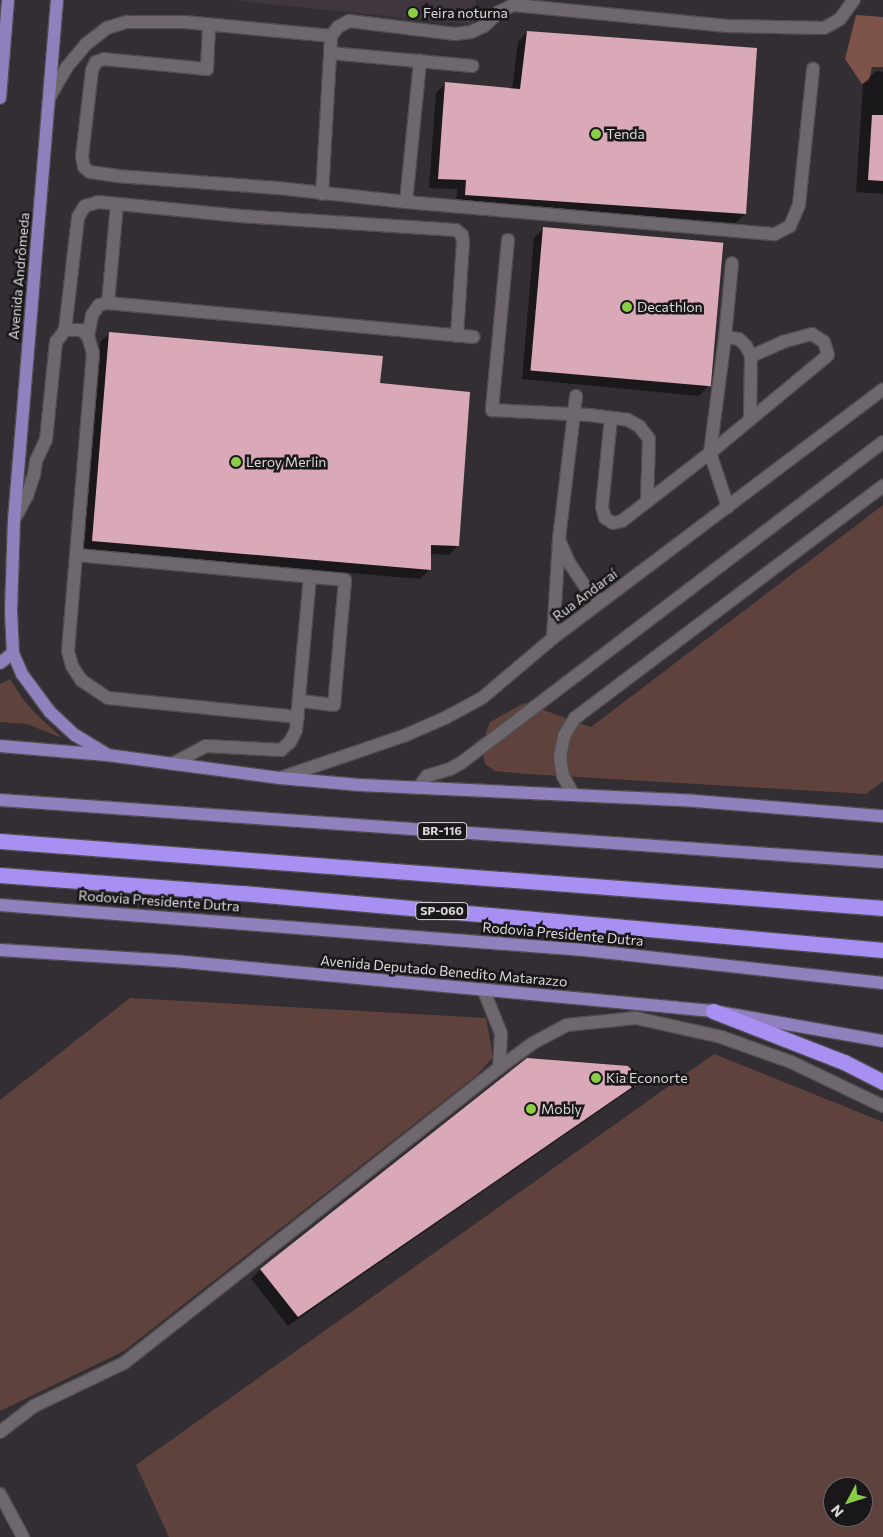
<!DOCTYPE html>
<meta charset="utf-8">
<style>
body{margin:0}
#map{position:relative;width:883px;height:1537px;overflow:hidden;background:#332e33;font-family:Commissioner,sans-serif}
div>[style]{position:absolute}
.built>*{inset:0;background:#40363f}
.green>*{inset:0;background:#5f423c}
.forest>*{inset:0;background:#7e534a}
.shadow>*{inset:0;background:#0007}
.building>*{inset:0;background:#daa9b7;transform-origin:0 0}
.roads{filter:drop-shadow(1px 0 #504d50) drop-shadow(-1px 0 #504d50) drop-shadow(0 1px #504d50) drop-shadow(0 -1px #504d50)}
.minor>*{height:12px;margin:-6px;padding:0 6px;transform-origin:6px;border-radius:6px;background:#6e686e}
.major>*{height:12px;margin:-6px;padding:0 6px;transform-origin:6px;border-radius:6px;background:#9080bd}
.highway>*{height:15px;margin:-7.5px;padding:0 7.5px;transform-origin:7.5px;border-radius:7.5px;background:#a790f2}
.dots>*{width:14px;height:14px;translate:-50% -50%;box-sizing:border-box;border:2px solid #191719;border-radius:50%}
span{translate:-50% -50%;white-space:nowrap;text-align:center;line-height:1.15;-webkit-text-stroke:5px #191719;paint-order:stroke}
.shield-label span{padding:1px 4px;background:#191719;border:1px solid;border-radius:4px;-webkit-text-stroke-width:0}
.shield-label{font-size:12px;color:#dcd9dc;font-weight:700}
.poi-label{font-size:14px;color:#dcd9dc}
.left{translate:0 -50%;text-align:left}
.street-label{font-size:14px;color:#dcd9dc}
.north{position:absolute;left:823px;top:1477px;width:50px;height:50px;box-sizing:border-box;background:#191719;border:1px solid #676567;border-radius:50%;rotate:230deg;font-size:14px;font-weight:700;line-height:20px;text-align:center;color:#dcd9dc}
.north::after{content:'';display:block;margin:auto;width:18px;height:22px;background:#8bce46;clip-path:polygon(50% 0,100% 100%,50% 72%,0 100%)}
</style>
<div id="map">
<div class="built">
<div style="clip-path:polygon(231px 0,476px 0,473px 25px)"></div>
</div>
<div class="green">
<div style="clip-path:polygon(883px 505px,883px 781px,866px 794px,527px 774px,495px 771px,485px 764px,483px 754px,484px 738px,490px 722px,524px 703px,591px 727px)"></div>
<div style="clip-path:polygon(10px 679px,22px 698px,36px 714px,62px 738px,27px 724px,0 722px,0 684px)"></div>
<div style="clip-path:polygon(130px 998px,486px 1018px,493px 1057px,477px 1075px,124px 1351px,0 1411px,0 1100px)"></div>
<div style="clip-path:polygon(evenodd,714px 1054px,883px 1122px,883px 1537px,169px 1537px,136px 1465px,714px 1054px,833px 1487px,863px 1487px,863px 1517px,833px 1517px,833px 1487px)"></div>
</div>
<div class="forest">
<div style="clip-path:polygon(856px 15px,883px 17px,883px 67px,872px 67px,869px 81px,862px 84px,845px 59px)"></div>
</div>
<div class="shadow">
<div style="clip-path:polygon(527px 32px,745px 214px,736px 223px,456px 204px,457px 189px,429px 188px,436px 93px,446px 83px,512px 90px,518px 42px)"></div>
<div style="clip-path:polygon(876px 71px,883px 72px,883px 194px,856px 192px,863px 84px)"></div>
<div style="clip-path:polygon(544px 228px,708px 386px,699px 396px,522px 379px,534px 238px)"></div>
<div style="clip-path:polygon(110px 333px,378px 384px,458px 545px,449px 555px,430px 554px,430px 569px,420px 579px,83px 550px,100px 342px)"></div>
<div style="clip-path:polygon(639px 1081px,630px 1090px,288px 1326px,251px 1279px,260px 1270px)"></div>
</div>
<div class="building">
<div style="clip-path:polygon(527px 31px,757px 48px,746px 214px,465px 195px,466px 180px,438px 179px,445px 82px,520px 89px)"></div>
<div style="clip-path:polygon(872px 115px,883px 115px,883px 181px,868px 180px)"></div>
<div style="left:543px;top:227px;width:181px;height:144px;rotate:5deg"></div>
<div style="clip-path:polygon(109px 332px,383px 356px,380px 383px,470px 392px,459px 546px,431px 545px,431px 570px,92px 541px)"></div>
<div style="clip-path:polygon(527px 1058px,628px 1066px,641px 1081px,298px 1317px,260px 1269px)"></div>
</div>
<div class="roads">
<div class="minor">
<div style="left:514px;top:5px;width:217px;rotate:5.6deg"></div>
<div style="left:730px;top:26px;width:94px;rotate:1.2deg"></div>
<div style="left:824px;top:28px;width:18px;rotate:-29deg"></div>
<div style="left:840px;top:19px;width:24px;rotate:-54deg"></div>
<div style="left:209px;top:25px;width:44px;rotate:92.6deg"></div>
<div style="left:207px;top:69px;width:103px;rotate:-174.5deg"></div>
<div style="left:104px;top:59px;width:9px;rotate:159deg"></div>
<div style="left:96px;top:62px;width:9px;rotate:117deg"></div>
<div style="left:92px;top:70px;width:87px;rotate:96.6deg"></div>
<div style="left:82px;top:156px;width:11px;rotate:80deg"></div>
<div style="left:84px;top:167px;width:8px;rotate:40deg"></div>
<div style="left:90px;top:172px;width:27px;rotate:8deg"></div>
<div style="left:117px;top:176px;width:161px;rotate:4.3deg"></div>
<div style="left:278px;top:188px;width:129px;rotate:6.2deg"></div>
<div style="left:406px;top:202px;width:142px;rotate:-84.3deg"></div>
<div style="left:330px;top:53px;width:143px;rotate:5.2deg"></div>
<div style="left:49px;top:98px;width:34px;rotate:-60deg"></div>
<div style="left:66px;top:68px;width:30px;rotate:-50deg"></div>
<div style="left:85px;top:45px;width:28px;rotate:-38deg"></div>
<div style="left:107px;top:28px;width:21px;rotate:-17deg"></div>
<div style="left:127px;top:22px;width:57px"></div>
<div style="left:184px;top:22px;width:148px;rotate:5.4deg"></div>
<div style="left:322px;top:194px;width:158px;rotate:-86.7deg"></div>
<div style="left:331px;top:36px;width:11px;rotate:-52deg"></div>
<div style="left:338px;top:27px;width:13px;rotate:-29deg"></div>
<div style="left:349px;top:21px;width:107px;rotate:7deg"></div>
<div style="left:455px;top:34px;width:16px;rotate:-7deg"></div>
<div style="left:471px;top:32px;width:14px;rotate:-25deg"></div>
<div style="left:484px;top:26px;width:21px;rotate:-43deg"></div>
<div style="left:499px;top:12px;width:28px;rotate:-26deg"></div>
<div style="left:406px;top:202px;width:370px;rotate:5deg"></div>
<div style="left:775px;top:234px;width:17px;rotate:-28deg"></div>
<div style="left:790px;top:226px;width:23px;rotate:-67deg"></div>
<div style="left:799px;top:205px;width:137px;rotate:-84.1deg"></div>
<div style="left:508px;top:240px;width:171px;rotate:95.4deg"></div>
<div style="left:492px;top:410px;width:97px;rotate:3deg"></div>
<div style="left:589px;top:415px;width:39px;rotate:7deg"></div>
<div style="left:628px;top:420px;width:13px;rotate:29deg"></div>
<div style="left:639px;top:426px;width:16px;rotate:52deg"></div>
<div style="left:649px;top:439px;width:63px;rotate:91.8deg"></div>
<div style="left:108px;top:303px;width:98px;rotate:-84.8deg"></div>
<div style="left:65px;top:330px;width:114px;rotate:-83.4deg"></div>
<div style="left:78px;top:217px;width:13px;rotate:-58deg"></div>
<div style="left:85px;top:206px;width:14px;rotate:-17deg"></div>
<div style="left:98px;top:202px;width:143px;rotate:5.6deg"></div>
<div style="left:240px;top:216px;width:216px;rotate:3.7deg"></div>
<div style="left:456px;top:230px;width:8px;rotate:40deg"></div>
<div style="left:462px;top:235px;width:7px;rotate:82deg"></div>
<div style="left:463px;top:242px;width:94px;rotate:93.7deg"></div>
<div style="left:88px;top:336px;width:21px;rotate:-79deg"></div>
<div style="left:92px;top:315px;width:12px;rotate:-55deg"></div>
<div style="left:99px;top:305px;width:9px;rotate:-13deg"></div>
<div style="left:108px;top:303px;width:367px;rotate:5.3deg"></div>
<div style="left:725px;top:337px;width:14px;rotate:8deg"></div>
<div style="left:739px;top:339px;width:10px;rotate:45deg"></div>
<div style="left:746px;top:346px;width:11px;rotate:63deg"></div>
<div style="left:751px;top:356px;width:63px;rotate:90.9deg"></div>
<div style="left:611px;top:418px;width:89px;rotate:95.8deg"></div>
<div style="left:602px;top:507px;width:11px;rotate:75deg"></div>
<div style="left:605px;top:518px;width:9px;rotate:32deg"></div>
<div style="left:613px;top:523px;width:9px;rotate:-13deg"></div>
<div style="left:622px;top:521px;width:111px;rotate:-37.7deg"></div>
<div style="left:710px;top:453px;width:153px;rotate:-39.7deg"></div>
<div style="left:828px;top:355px;width:14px;rotate:-107deg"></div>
<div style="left:824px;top:342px;width:14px;rotate:-146deg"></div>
<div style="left:812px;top:334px;width:30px;rotate:165deg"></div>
<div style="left:783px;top:342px;width:35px;rotate:156deg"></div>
<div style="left:728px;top:507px;width:57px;rotate:-108.4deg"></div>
<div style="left:710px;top:453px;width:117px;rotate:-82.6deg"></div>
<div style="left:725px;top:337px;width:74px;rotate:-84.6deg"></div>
<div style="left:14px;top:520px;width:27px;rotate:-62deg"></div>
<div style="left:27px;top:496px;width:22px;rotate:-72deg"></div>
<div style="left:34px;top:475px;width:14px;rotate:-82deg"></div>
<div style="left:36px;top:461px;width:23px;rotate:-65deg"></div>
<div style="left:46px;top:440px;width:99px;rotate:-84.2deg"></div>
<div style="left:56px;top:342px;width:15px;rotate:-53deg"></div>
<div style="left:65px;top:330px;width:16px"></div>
<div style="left:81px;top:330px;width:9px;rotate:41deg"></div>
<div style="left:88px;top:336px;width:18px;rotate:74deg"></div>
<div style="left:93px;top:353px;width:299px;rotate:94.8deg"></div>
<div style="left:68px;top:651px;width:16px;rotate:75deg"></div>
<div style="left:72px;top:666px;width:17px;rotate:57deg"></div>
<div style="left:81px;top:680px;width:32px;rotate:34deg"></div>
<div style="left:108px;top:698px;width:191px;rotate:5.7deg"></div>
<div style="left:560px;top:542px;width:24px;rotate:66deg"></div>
<div style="left:570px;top:564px;width:32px;rotate:56deg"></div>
<div style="left:588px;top:591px;width:17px;rotate:36deg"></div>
<div style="left:77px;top:555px;width:269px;rotate:5.3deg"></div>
<div style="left:345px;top:580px;width:125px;rotate:95deg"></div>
<div style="left:334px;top:705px;width:35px;rotate:-173deg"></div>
<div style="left:553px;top:638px;width:99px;rotate:-86.5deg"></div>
<div style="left:559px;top:539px;width:144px;rotate:-83.2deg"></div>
<div style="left:172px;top:764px;width:38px;rotate:-28deg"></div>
<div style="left:206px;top:746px;width:75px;rotate:3.1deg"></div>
<div style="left:281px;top:750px;width:12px;rotate:-42deg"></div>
<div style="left:290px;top:742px;width:13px;rotate:-63deg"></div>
<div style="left:296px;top:730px;width:154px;rotate:-84.8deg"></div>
<div style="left:280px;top:778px;width:133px;rotate:-18.8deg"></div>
<div style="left:406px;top:735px;width:43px;rotate:-23.6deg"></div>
<div style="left:445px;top:718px;width:42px;rotate:-28.4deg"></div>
<div style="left:482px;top:698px;width:93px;rotate:-40.2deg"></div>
<div style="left:553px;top:638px;width:413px;rotate:-37deg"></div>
<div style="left:418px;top:788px;width:15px;rotate:-53deg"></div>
<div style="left:427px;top:776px;width:24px;rotate:-17deg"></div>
<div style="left:450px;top:769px;width:13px;rotate:-29deg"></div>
<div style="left:461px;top:763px;width:530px;rotate:-37.26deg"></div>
<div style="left:573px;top:794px;width:21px;rotate:-119deg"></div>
<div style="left:563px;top:776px;width:19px;rotate:-99deg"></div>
<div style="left:560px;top:757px;width:21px;rotate:-79deg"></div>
<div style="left:564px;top:736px;width:21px;rotate:-59deg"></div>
<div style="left:575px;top:718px;width:386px;rotate:-37deg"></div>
<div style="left:483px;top:989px;width:48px;rotate:67.8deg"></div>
<div style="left:501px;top:1033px;width:35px;rotate:93deg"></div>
<div style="left:0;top:1432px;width:43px;rotate:-37.4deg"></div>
<div style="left:34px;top:1406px;width:100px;rotate:-25.5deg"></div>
<div style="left:124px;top:1363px;width:477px;rotate:-38.2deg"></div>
<div style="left:499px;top:1068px;width:42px;rotate:-36.3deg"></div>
<div style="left:533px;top:1043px;width:38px;rotate:-28deg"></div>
<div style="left:567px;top:1025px;width:69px;rotate:-5.8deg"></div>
<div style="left:636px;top:1018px;width:87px;rotate:12.6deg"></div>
<div style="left:721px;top:1037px;width:74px;rotate:19.7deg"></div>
<div style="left:791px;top:1062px;width:102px;rotate:25.6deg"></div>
<div style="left:0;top:1494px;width:49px;rotate:61.9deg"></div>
</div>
<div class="major">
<div style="left:57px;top:0;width:522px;rotate:94.73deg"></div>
<div style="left:14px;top:520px;width:91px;rotate:91.9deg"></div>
<div style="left:11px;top:611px;width:42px;rotate:87.3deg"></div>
<div style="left:13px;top:653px;width:23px;rotate:67deg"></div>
<div style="left:22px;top:674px;width:47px;rotate:53.6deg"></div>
<div style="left:50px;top:712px;width:34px;rotate:43deg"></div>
<div style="left:75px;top:735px;width:35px;rotate:31deg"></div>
<div style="left:0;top:98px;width:98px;rotate:-85.3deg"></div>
<div style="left:0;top:663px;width:16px;rotate:-38deg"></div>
<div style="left:0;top:746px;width:107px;rotate:4.8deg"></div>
<div style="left:107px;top:755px;width:175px;rotate:7.6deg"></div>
<div style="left:280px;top:778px;width:80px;rotate:5deg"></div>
<div style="left:360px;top:785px;width:335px;rotate:2.7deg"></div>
<div style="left:695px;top:801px;width:189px;rotate:4.6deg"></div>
<div style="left:0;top:800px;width:885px;rotate:4.02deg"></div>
<div style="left:0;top:905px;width:586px;rotate:4.41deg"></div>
<div style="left:584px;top:950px;width:301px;rotate:6.3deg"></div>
<div style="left:0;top:950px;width:174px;rotate:3.6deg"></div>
<div style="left:174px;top:961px;width:541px;rotate:5.3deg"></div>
<div style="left:713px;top:1011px;width:173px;rotate:10deg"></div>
</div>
<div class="highway">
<div style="left:0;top:841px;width:886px;rotate:4.34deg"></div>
<div style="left:0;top:875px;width:243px;rotate:4.3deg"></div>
<div style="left:242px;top:893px;width:644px;rotate:5.08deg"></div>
<div style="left:713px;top:1011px;width:141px;rotate:21.3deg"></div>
<div style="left:844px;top:1062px;width:44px;rotate:27.1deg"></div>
</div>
</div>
<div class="dots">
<div style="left:413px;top:13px;background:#8bce46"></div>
<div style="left:596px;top:134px;background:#8bce46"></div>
<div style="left:627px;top:307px;background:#8bce46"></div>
<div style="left:236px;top:462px;background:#8bce46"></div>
<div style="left:596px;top:1078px;background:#8bce46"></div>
<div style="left:531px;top:1109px;background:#8bce46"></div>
</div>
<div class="shield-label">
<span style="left:442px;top:831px">BR-116</span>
<span style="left:442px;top:911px">SP-060</span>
</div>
<div class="poi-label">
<span class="left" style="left:423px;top:13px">Feira noturna</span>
<span class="left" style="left:606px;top:134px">Tenda</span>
<span class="left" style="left:637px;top:307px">Decathlon</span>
<span class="left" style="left:246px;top:462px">Leroy Merlin</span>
<span class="left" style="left:606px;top:1078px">Kia Econorte</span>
<span class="left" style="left:541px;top:1109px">Mobly</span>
</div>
<div class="street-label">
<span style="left:19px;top:276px;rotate:-85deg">Avenida Andrômeda</span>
<span style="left:585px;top:595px;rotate:-37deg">Rua Andaraí</span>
<span style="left:159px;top:901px;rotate:4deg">Rodovia Presidente Dutra</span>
<span style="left:563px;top:934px;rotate:5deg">Rodovia Presidente Dutra</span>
<span style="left:444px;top:971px;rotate:5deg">Avenida Deputado Benedito Matarazzo</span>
</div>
<div class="north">N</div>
</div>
